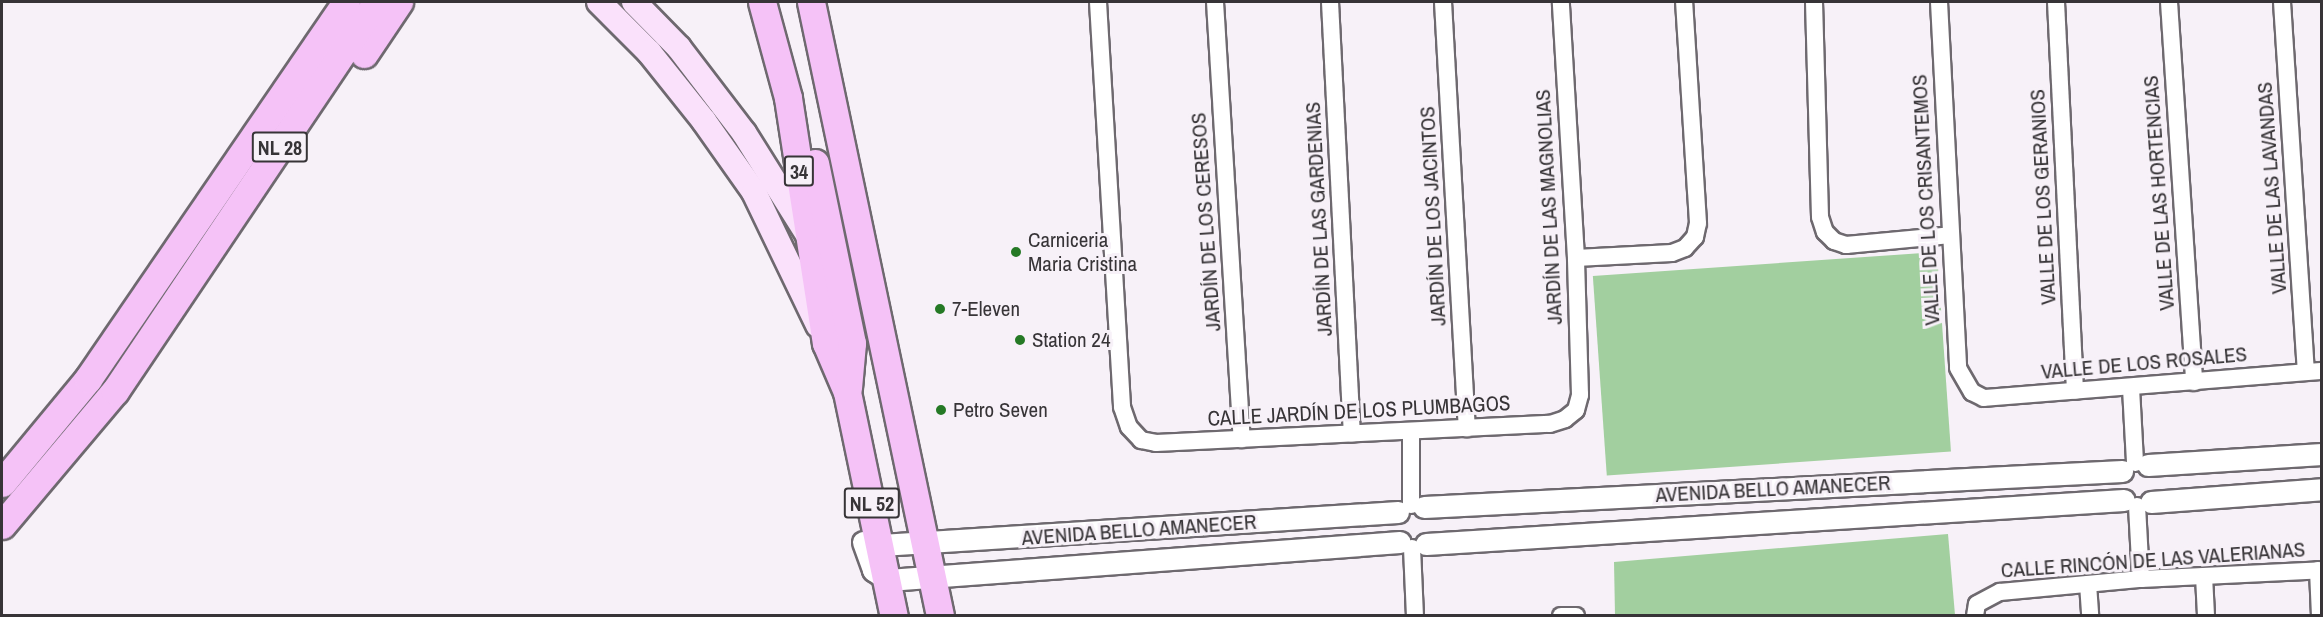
<!DOCTYPE html>
<meta charset="utf-8">
<style>
body{margin:0}
#map{position:relative;width:2323px;height:617px;overflow:hidden;background:#f7f1f8;font-family:"Archivo Narrow",sans-serif}
div>[style]{position:absolute}
.green>*{inset:0;background:#a2cf9f;transform-origin:0 0}
.roads{filter:drop-shadow(2px 0 #6e696f) drop-shadow(-2px 0 #6e696f) drop-shadow(0 2px #6e696f) drop-shadow(0 -2px #6e696f)}
.minor>*{height:16px;margin:-8px;padding:0 8px;transform-origin:8px;border-radius:8px;background:#fff}
.tertiary>*{height:21px;margin:-10.5px;padding:0 10.5px;transform-origin:10.5px;border-radius:10.5px;background:#fff}
.secondary>*{height:24px;margin:-12px;padding:0 12px;transform-origin:12px;border-radius:12px;background:#fae1fb}
.primary>*{height:27px;margin:-13.5px;padding:0 13.5px;transform-origin:13.5px;border-radius:13.5px;background:#f5c2f7}
.dots>*{width:16px;height:16px;translate:-50% -50%;box-sizing:border-box;border:3px solid #f7f1f8;border-radius:50%}
span{translate:-50% -50%;white-space:nowrap;text-align:center;line-height:1.15;-webkit-text-stroke:6px #f7f1f8;paint-order:stroke}
.shield-label span{padding:2px 4px;background:#f7f1f8;border:2px solid;border-radius:4px;-webkit-text-stroke-width:0}
.shield-label{font-size:20px;color:#373437;font-weight:700}
.street-label{font-size:21px;color:#373437}
.poi-label{font-size:21px;color:#373437}
.left{translate:0 -50%;text-align:left}
.frame{position:absolute;inset:0;border:3px solid #373437;pointer-events:none}
</style>
<div id="map">
<div class="green">
<div style="left:1937px;top:252px;width:200px;height:345px;rotate:86deg"></div>
<div style="clip-path:polygon(1948px 534px,1955px 615px,1615px 615px,1614px 562px)"></div>
</div>
<div class="roads">
<div class="minor">
<div style="left:1098px;top:2px;width:406px;rotate:86.6deg"></div>
<div style="left:1122px;top:407px;width:21px;rotate:71deg"></div>
<div style="left:1129px;top:427px;width:18px;rotate:47deg"></div>
<div style="left:1141px;top:440px;width:15px;rotate:11deg"></div>
<div style="left:1156px;top:443px;width:394px;rotate:-2.8deg"></div>
<div style="left:1550px;top:424px;width:16px;rotate:-18deg"></div>
<div style="left:1565px;top:419px;width:14px;rotate:-39deg"></div>
<div style="left:1576px;top:410px;width:16px;rotate:-75deg"></div>
<div style="left:1580px;top:395px;width:137px;rotate:-91.7deg"></div>
<div style="left:1576px;top:258px;width:256px;rotate:-93.4deg"></div>
<div style="left:1215px;top:2px;width:438px;rotate:86.5deg"></div>
<div style="left:1330px;top:2px;width:432px;rotate:87.1deg"></div>
<div style="left:1443px;top:2px;width:427px;rotate:86.8deg"></div>
<div style="left:1814px;top:2px;width:215px;rotate:88.4deg"></div>
<div style="left:1820px;top:217px;width:16px;rotate:72deg"></div>
<div style="left:1825px;top:232px;width:13px;rotate:45deg"></div>
<div style="left:1834px;top:241px;width:13px;rotate:18deg"></div>
<div style="left:1846px;top:245px;width:105px;rotate:-5.4deg"></div>
<div style="left:1939px;top:2px;width:366px;rotate:87deg"></div>
<div style="left:1958px;top:368px;width:28px;rotate:60deg"></div>
<div style="left:1972px;top:392px;width:13px;rotate:27deg"></div>
<div style="left:1984px;top:398px;width:339px;rotate:-4.6deg"></div>
<div style="left:2056px;top:2px;width:389px;rotate:87.2deg"></div>
<div style="left:2169px;top:2px;width:381px;rotate:86.2deg"></div>
<div style="left:2282px;top:2px;width:370px;rotate:86.3deg"></div>
<div style="left:1576px;top:258px;width:96px;rotate:-3deg"></div>
<div style="left:1672px;top:253px;width:14px;rotate:-21deg"></div>
<div style="left:1685px;top:248px;width:15px;rotate:-48deg"></div>
<div style="left:1695px;top:237px;width:14px;rotate:-78deg"></div>
<div style="left:1698px;top:223px;width:221px;rotate:-93.6deg"></div>
<div style="left:2131px;top:388px;width:75px;rotate:86.9deg"></div>
<div style="left:1411px;top:505px;width:74px;rotate:-90deg"></div>
<div style="left:2137px;top:506px;width:73px;rotate:86.9deg"></div>
<div style="left:1412px;top:548px;width:68px;rotate:87.5deg"></div>
<div style="left:2318px;top:570px;width:46px;rotate:87.5deg"></div>
<div style="left:2204px;top:576px;width:40px;rotate:87.1deg"></div>
<div style="left:2088px;top:584px;width:32px;rotate:86deg"></div>
<div style="left:1561px;top:616px;width:15px"></div>
<div style="left:1975px;top:616px;width:12px;rotate:-81deg"></div>
<div style="left:1977px;top:604px;width:26px;rotate:-28deg"></div>
<div style="left:2000px;top:592px;width:142px;rotate:-5.3deg"></div>
<div style="left:2141px;top:579px;width:181px;rotate:-2.8deg"></div>
</div>
<div class="tertiary">
<div style="left:2148px;top:465px;width:174px;rotate:-3.6deg"></div>
<div style="left:2151px;top:502px;width:171px;rotate:-4.3deg"></div>
<div style="left:1424px;top:507px;width:699px;rotate:-2.95deg"></div>
<div style="left:863px;top:542px;width:30px;rotate:70deg"></div>
<div style="left:873px;top:570px;width:18px;rotate:34deg"></div>
<div style="left:888px;top:580px;width:513px;rotate:-4.24deg"></div>
<div style="left:1426px;top:544px;width:699px;rotate:-3.61deg"></div>
<div style="left:871px;top:555px;width:14px;rotate:-45deg"></div>
<div style="left:881px;top:545px;width:518px;rotate:-3.65deg"></div>
</div>
<div class="secondary">
<div style="left:599px;top:2px;width:71px;rotate:45deg"></div>
<div style="left:649px;top:52px;width:88px;rotate:51.4deg"></div>
<div style="left:704px;top:121px;width:87px;rotate:54.8deg"></div>
<div style="left:754px;top:192px;width:148px;rotate:64.3deg"></div>
<div style="left:634px;top:2px;width:64px;rotate:45.6deg"></div>
<div style="left:679px;top:48px;width:107px;rotate:52.6deg"></div>
<div style="left:744px;top:133px;width:120px;rotate:57.9deg"></div>
</div>
<div class="primary">
<div style="left:762px;top:2px;width:99px;rotate:74.8deg"></div>
<div style="left:788px;top:98px;width:248px;rotate:81.2deg"></div>
<div style="left:826px;top:343px;width:53px;rotate:66.8deg"></div>
<div style="left:847px;top:392px;width:229px;rotate:78.2deg"></div>
<div style="left:811px;top:2px;width:627px;rotate:78.13deg"></div>
<div style="left:364px;top:54px;width:63px;rotate:-56.1deg"></div>
<div style="left:815px;top:163px;width:184px;rotate:78.4deg"></div>
<div style="left:852px;top:343px;width:45px;rotate:95.1deg"></div>
<div style="left:2px;top:483px;width:135px;rotate:-50.4deg"></div>
<div style="left:88px;top:379px;width:457px;rotate:-55.6deg"></div>
<div style="left:2px;top:525px;width:175px;rotate:-49.9deg"></div>
<div style="left:115px;top:391px;width:468px;rotate:-56.1deg"></div>
</div>
</div>
<div class="dots">
<div style="left:1016px;top:252px;background:#257925"></div>
<div style="left:940px;top:309px;background:#257925"></div>
<div style="left:1020px;top:340px;background:#257925"></div>
<div style="left:941px;top:410px;background:#257925"></div>
</div>
<div class="shield-label">
<span style="left:280px;top:147px">NL 28</span>
<span style="left:799px;top:171px">34</span>
<span style="left:872px;top:503px">NL 52</span>
</div>
<div class="street-label">
<span style="left:2272px;top:188px;rotate:-94deg">VALLE DE LAS LAVANDAS</span>
<span style="left:2159px;top:193px;rotate:-94deg">VALLE DE LAS HORTENCIAS</span>
<span style="left:2043px;top:197px;rotate:-93deg">VALLE DE LOS GERANIOS</span>
<span style="left:1926px;top:200px;rotate:-93deg">VALLE DE LOS CRISANTEMOS</span>
<span style="left:1549px;top:207px;rotate:-93deg">JARDÍN DE LAS MAGNOLIAS</span>
<span style="left:1433px;top:216px;rotate:-93deg">JARDÍN DE LOS JACINTOS</span>
<span style="left:1319px;top:219px;rotate:-93deg">JARDÍN DE LAS GARDENIAS</span>
<span style="left:1206px;top:222px;rotate:-94deg">JARDÍN DE LOS CERESOS</span>
<span style="left:2144px;top:363px;rotate:-5deg">VALLE DE LOS ROSALES</span>
<span style="left:1359px;top:411px;rotate:-3deg">CALLE JARDÍN DE LOS PLUMBAGOS</span>
<span style="left:1773px;top:489px;rotate:-3deg">AVENIDA BELLO AMANECER</span>
<span style="left:1139px;top:530px;rotate:-4deg">AVENIDA BELLO AMANECER</span>
<span style="left:2153px;top:560px;rotate:-4deg">CALLE RINCÓN DE LAS VALERIANAS</span>
</div>
<div class="poi-label">
<span class="left" style="left:1028px;top:252px">Carniceria<br>Maria Cristina</span>
<span class="left" style="left:952px;top:309px">7-Eleven</span>
<span class="left" style="left:1032px;top:340px">Station 24</span>
<span class="left" style="left:953px;top:410px">Petro Seven</span>
</div>
<div class="frame"></div>
</div>
